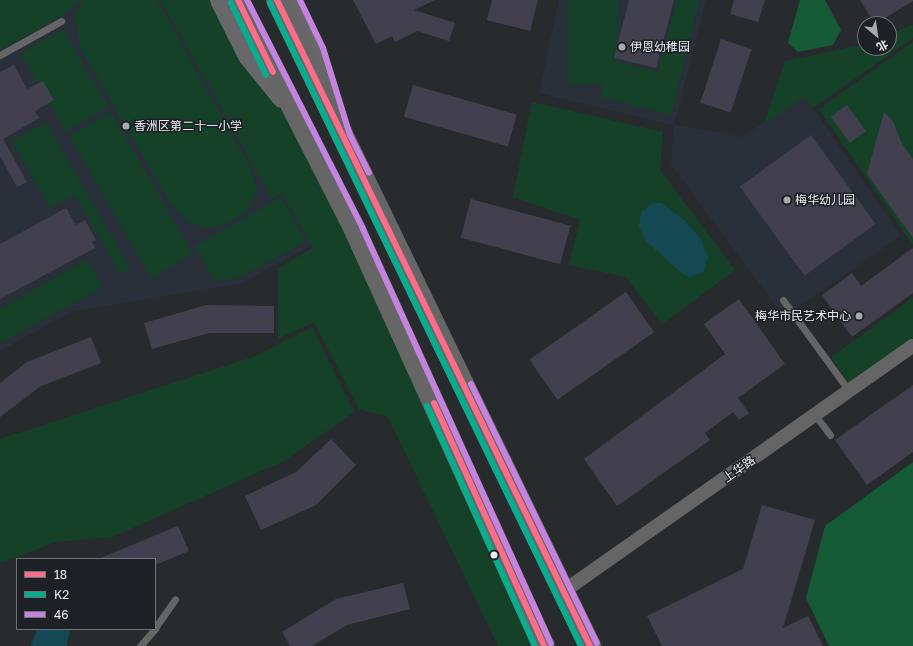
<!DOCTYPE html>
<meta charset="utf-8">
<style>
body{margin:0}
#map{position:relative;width:913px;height:646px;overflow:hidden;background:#282b2e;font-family:"Golos Text","Noto Sans SC",sans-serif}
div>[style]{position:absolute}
.built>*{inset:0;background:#29303a}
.green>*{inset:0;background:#164129;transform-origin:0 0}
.forest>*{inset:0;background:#165b37}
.water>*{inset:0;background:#144954}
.building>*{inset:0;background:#42404e;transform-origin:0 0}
.service>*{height:7px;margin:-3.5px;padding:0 3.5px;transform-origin:3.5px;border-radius:3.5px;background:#666565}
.minor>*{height:14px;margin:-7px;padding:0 7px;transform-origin:7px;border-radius:7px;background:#666565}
.secondary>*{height:20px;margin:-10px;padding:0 10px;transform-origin:10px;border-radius:10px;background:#686769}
.primary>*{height:22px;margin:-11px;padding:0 11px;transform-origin:11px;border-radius:11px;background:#666667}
.bus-1>*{height:6px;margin:-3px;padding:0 3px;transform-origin:3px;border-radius:3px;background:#fb6d88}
.bus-2>*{height:6px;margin:-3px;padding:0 3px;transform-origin:3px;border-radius:3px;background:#06ae8d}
.bus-3>*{height:6px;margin:-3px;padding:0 3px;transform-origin:3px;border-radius:3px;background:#c483df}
.dots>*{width:11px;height:11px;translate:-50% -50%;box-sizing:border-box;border:2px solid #1d2126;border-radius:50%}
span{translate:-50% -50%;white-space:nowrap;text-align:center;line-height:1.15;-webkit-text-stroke:3px #1d2126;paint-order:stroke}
.poi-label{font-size:12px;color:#ebeff2}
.left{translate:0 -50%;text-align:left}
.right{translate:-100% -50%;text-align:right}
.street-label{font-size:12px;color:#ebeff2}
.legend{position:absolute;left:16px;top:558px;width:140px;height:72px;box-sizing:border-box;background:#1d2126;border:1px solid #6f7378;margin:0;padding:5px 7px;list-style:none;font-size:12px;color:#ebeff2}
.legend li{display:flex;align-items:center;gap:8px;height:20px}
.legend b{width:20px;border:1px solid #6f7378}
.north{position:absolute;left:857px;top:16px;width:40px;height:40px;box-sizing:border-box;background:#1d2126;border:1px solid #6f7378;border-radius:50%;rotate:151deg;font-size:11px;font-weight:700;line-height:16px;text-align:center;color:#ebeff2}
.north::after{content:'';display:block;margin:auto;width:14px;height:18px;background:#a7aaad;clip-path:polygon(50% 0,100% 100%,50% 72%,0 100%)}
</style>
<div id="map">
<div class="built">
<div style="clip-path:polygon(14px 0,181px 0,316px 243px,239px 284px,73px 311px,0 351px,0 8px)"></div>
<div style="clip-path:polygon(559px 0,706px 0,674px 125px,741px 137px,805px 97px,901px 236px,784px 317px,671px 164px,674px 125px,539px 93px)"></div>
</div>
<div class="green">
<div style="clip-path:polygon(0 0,79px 0,62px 16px,0 50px)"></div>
<div style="clip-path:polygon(83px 0,157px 0,250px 167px,257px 190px,245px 213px,222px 226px,205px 228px,190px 223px,172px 206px,81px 49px,75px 16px)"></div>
<div style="clip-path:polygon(161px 0,220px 0,297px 117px,543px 646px,498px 646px,388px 417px,359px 409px,314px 322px,278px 339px,278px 268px,313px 248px,282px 193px,272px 199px)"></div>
<div style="left:568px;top:0;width:50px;height:84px"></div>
<div style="clip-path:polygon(677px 0,699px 0,671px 115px,600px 97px,608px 60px,658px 72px)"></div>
<div style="clip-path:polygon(913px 25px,913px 38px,813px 108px,805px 97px,764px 124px,785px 61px,865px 44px,865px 48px,889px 48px,889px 34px)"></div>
<div style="left:63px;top:29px;width:90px;height:49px;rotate:60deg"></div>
<div style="clip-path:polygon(913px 42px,913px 245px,819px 109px)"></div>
<div style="clip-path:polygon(532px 102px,663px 132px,660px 170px,735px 270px,662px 324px,626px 277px,569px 265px,580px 220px,513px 197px)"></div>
<div style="left:111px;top:112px;width:164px;height:48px;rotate:60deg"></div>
<div style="clip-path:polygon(46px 122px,130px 269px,121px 274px,75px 195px,50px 208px,12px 141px)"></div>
<div style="clip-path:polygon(281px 197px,306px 242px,238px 278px,214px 281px,195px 246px)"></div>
<div style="clip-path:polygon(87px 260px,103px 287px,0 343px,0 309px)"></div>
<div style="clip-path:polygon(913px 298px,913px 339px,849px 384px,831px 357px)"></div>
<div style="clip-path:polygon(312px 327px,354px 412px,284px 461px,112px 537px,56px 542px,0 563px,0 439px,256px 356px)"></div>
</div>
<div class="forest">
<div style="clip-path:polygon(800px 0,825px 0,841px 30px,833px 45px,798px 52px,788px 43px)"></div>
<div style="clip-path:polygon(913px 462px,913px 646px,829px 646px,806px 598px,825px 526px)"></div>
</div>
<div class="water">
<div style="clip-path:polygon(653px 203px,661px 203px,685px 221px,700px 238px,708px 257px,703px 272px,690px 277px,683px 274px,646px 241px,639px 227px,641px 212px)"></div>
<div style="clip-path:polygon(37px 629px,70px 629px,67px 646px,31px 646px)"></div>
</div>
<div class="building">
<div style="clip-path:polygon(353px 0,435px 0,414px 10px,455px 23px,449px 41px,417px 31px,395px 42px,392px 36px,376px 44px)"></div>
<div style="clip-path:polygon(492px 0,538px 0,530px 31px,487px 20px)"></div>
<div style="clip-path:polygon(629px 0,674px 0,656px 68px,614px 58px)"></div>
<div style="clip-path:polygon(734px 0,765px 0,758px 22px,730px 14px)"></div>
<div style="clip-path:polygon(860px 0,913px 0,913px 1px,875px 24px)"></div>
<div style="left:721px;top:39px;width:32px;height:67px;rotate:18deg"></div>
<div style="clip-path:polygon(14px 65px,27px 89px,43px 81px,54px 100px,35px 111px,39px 118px,3px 139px,27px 182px,17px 187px,0 156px,0 72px)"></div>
<div style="left:413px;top:85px;width:108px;height:33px;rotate:16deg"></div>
<div style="left:847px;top:105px;width:32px;height:20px;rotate:54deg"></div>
<div style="clip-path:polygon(884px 112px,893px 121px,901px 142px,913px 159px,913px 238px,867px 174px)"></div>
<div style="left:811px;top:135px;width:110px;height:88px;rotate:54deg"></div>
<div style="left:471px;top:199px;width:103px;height:40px;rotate:15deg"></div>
<div style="clip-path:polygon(66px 208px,76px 225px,85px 220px,96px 240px,92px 242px,95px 248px,0 299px,0 244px)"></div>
<div style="clip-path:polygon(913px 248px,913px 293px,852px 337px,822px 295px,852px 273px,861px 286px)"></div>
<div style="left:626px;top:292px;width:49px;height:118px;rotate:55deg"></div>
<div style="clip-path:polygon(739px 299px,785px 364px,738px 398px,749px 413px,739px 420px,733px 412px,705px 433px,710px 440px,617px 506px,584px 459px,725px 354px,704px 324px)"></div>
<div style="clip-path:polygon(206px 305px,274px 306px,274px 333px,209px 333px,152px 349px,144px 323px)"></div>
<div style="clip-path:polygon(91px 337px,101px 363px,41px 386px,0 417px,0 383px,27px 362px)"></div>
<div style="clip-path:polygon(913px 385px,913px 452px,867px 485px,835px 440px)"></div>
<div style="clip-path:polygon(331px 439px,356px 465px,316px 505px,261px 530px,245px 496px,296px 472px)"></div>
<div style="clip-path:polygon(762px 505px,815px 520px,783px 628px,808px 616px,823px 646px,662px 646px,647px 616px,743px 569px)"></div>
<div style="clip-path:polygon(178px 526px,189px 551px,155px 565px,155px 559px,98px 559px)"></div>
<div style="clip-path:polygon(403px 583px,410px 609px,347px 625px,312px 646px,290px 646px,282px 632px,336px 599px)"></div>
</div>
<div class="service">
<div style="left:0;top:55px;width:70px;rotate:-29.1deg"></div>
<div style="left:783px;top:300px;width:112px;rotate:54deg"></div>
<div style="left:815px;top:415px;width:25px;rotate:53deg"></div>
<div style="left:155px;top:628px;width:35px;rotate:-55deg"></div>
<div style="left:140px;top:646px;width:23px;rotate:-49deg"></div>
</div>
<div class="minor">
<div style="left:564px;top:591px;width:426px;rotate:-35.1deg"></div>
</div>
<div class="secondary">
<div style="left:220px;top:0;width:63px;rotate:63.4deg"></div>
<div style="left:248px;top:56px;width:54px;rotate:51deg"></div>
<div style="left:291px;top:0;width:57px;rotate:63.9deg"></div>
<div style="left:316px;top:51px;width:39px;rotate:72deg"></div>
</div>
<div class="primary">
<div style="left:238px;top:0;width:258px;rotate:63deg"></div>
<div style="left:355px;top:230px;width:457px;rotate:65.6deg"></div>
<div style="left:277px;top:0;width:718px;rotate:64.15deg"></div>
</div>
<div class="bus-1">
<div style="left:238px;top:0;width:80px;rotate:64.1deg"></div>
<div style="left:277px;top:0;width:718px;rotate:64.15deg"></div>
<div style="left:434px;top:403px;width:267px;rotate:65.6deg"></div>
</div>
<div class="bus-2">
<div style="left:231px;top:3px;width:80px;rotate:64.1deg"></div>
<div style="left:270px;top:3px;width:714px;rotate:64.19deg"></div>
<div style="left:427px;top:406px;width:263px;rotate:65.8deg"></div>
</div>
<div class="bus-3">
<div style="left:247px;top:0;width:254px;rotate:63.1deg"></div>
<div style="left:362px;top:227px;width:457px;rotate:65.6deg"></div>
<div style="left:300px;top:0;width:53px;rotate:64.4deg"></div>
<div style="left:323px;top:48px;width:91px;rotate:72.8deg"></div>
<div style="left:350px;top:135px;width:42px;rotate:63.4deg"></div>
<div style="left:471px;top:384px;width:288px;rotate:64.1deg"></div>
</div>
<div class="dots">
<div style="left:622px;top:47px;background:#a7aaad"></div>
<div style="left:126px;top:126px;background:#a7aaad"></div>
<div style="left:787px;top:200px;background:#a7aaad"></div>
<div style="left:859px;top:316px;background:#a7aaad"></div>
<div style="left:494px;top:555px;background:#ebeff2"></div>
</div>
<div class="poi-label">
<span class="left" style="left:630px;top:47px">伊恩幼稚园</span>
<span class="left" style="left:134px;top:126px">香洲区第二十一小学</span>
<span class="left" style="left:795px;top:200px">梅华幼儿园</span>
<span class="right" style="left:851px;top:316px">梅华市民艺术中心</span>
</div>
<div class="street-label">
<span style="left:739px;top:469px;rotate:-35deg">上华路</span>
</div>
<ul class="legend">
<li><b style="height:5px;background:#fb6d88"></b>18</li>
<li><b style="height:5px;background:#06ae8d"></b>K2</li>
<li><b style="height:5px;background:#c483df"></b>46</li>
</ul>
<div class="north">北</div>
</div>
